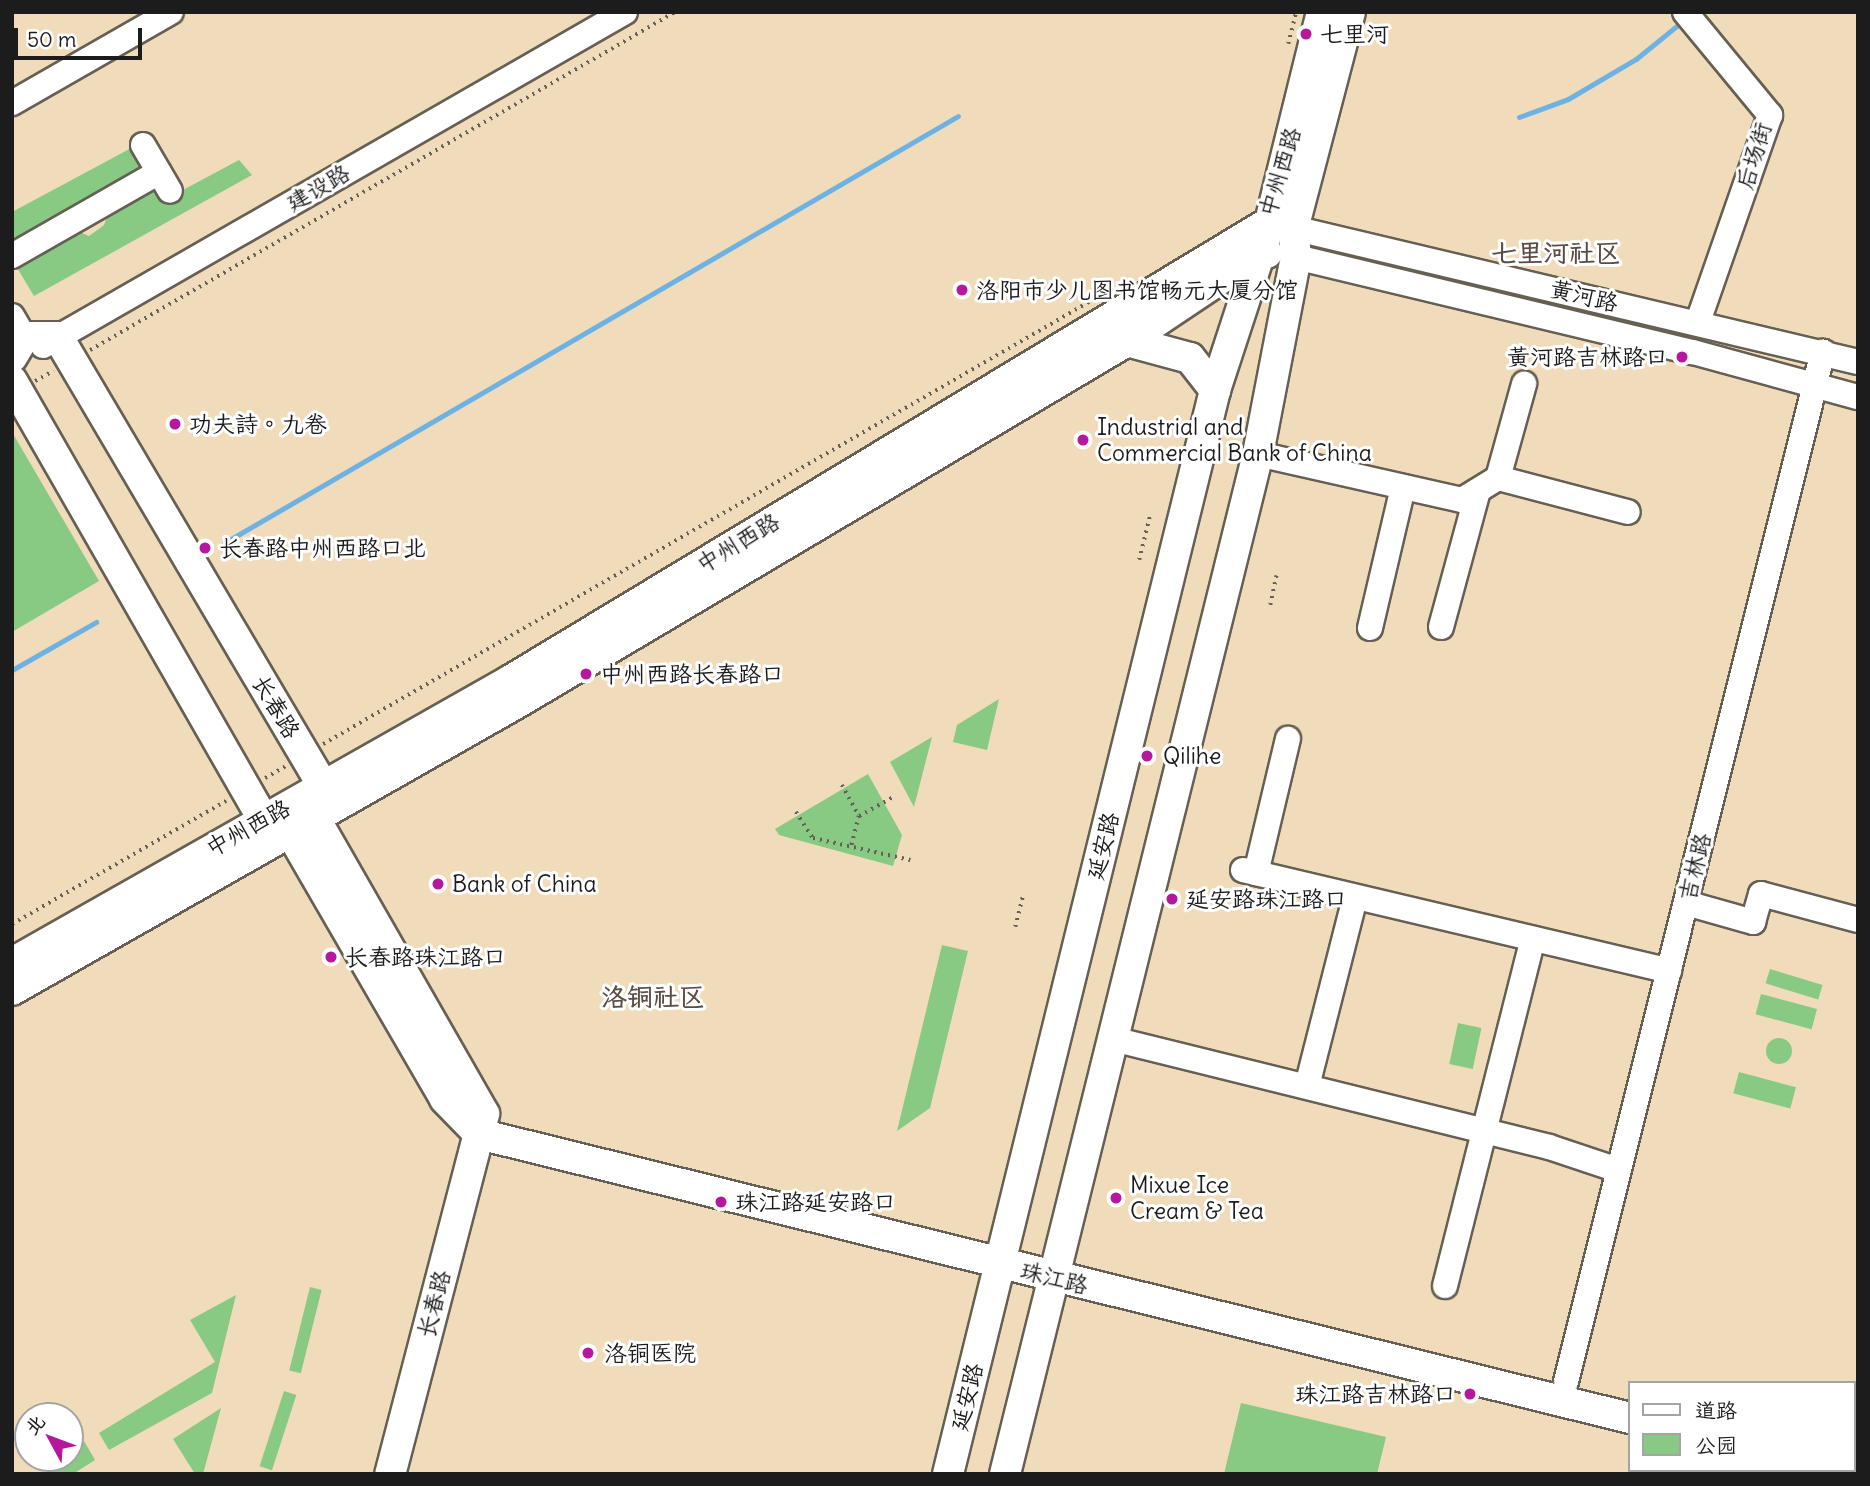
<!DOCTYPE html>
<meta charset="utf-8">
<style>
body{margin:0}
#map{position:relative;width:1870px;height:1486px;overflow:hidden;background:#f0dcba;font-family:Delius,"LXGW WenKai TC",sans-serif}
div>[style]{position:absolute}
.green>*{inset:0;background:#88ca83;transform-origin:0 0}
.round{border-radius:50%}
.stream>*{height:5px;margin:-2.5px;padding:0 2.5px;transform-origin:2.5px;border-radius:2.5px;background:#6db2e3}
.path>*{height:3.5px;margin-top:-1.75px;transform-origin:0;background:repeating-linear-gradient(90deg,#665f53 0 2px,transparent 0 7px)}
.roads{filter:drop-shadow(2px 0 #665f53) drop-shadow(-2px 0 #665f53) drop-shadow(0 2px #665f53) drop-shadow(0 -2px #665f53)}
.minor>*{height:24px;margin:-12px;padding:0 12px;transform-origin:12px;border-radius:12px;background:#fff}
.major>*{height:30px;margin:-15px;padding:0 15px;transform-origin:15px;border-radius:15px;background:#fff}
.dots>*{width:19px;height:19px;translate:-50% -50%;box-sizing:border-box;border:4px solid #fff;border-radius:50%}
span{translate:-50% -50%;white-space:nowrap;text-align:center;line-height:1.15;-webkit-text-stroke:6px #fff;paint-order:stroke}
.poi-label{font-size:23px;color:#1c1c1c}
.left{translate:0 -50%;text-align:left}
.right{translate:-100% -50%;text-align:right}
.street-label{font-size:23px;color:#1c1c1c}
.quarter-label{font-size:26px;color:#5c4d44;font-weight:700}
.frame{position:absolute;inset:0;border:14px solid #1c1c1c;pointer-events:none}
.legend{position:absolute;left:1628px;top:1381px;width:228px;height:91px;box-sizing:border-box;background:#fff;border:2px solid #a4a4a4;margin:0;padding:9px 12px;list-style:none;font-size:21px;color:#1c1c1c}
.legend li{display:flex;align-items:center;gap:14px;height:35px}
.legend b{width:35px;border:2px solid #a4a4a4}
.north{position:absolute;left:14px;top:1402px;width:70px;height:70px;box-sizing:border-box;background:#fff;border:2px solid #a4a4a4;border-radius:50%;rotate:311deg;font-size:19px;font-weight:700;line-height:28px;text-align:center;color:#1c1c1c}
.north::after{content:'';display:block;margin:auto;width:24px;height:32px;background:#b5179e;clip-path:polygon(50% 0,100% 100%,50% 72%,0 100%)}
.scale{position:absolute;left:14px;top:28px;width:128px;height:32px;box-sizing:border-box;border:4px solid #1c1c1c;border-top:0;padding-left:9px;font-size:21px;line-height:24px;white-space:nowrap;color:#1c1c1c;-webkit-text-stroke:5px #fff;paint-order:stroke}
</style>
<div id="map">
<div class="green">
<div style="clip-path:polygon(135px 146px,145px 163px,140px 174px,99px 197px,88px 196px,72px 205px,67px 216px,12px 246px,12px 212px)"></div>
<div style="clip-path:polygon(239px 160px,252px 175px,34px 296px,16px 266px,77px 231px,89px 236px,104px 225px,109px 212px,154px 189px,168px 198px)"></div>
<div style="clip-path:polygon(12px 432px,99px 581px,12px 632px)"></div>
<div style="clip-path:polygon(999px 699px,987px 750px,953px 742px,957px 725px)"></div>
<div style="clip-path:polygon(932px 737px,914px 807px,890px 762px)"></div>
<div style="clip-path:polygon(868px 774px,902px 835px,893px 866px,779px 835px,775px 829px)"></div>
<div style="clip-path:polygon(942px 945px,968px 951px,930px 1108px,897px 1131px)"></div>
<div style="left:1770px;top:969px;width:55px;height:15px;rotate:17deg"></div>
<div style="left:1761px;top:994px;width:58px;height:21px;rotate:15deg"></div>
<div style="left:1458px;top:1023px;width:24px;height:42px;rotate:12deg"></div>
<div class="round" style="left:1766px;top:1038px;width:26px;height:26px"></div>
<div style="left:1739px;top:1072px;width:59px;height:22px;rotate:15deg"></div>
<div style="left:310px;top:1287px;width:12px;height:86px;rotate:14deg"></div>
<div style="clip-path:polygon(236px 1295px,212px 1393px,109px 1450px,99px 1433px,215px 1362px,190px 1320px)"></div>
<div style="left:284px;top:1391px;width:13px;height:79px;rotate:18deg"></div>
<div style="clip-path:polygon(1241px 1403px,1386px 1437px,1377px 1474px,1224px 1474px)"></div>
<div style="clip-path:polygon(221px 1408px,203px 1474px,195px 1474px,173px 1439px)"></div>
<div style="clip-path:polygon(84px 1441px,95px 1460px,73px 1474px,54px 1474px,47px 1463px,70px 1458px,70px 1450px)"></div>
</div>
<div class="stream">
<div style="left:1519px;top:117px;width:52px;rotate:-20.2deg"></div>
<div style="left:1568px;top:99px;width:79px;rotate:-30.5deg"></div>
<div style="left:1636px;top:59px;width:62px;rotate:-39.1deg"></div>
<div style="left:224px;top:543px;width:849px;rotate:-30.19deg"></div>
<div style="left:12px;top:670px;width:97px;rotate:-29.7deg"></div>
</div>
<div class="path">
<div style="left:1288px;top:44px;width:33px;rotate:-76deg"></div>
<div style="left:90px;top:350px;width:676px;rotate:-30.02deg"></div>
<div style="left:35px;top:381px;width:21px;rotate:-29deg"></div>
<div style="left:1139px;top:560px;width:46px;rotate:-76.3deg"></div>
<div style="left:1270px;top:605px;width:30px;rotate:-78deg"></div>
<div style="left:323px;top:744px;width:898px;rotate:-29.99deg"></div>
<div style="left:265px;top:778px;width:24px;rotate:-30deg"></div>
<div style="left:842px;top:785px;width:35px;rotate:61deg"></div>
<div style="left:859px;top:816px;width:32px;rotate:104deg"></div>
<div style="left:796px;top:812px;width:31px;rotate:57deg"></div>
<div style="left:813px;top:838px;width:100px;rotate:12.7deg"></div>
<div style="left:859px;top:816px;width:39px;rotate:-29deg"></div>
<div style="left:12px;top:924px;width:247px;rotate:-29.9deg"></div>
<div style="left:1015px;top:927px;width:33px;rotate:-76deg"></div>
</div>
<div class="roads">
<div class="minor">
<div style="left:1685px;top:12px;width:134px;rotate:50.5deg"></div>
<div style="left:1770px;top:115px;width:219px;rotate:109.2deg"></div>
<div style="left:12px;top:103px;width:183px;rotate:-29.8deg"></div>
<div style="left:143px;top:145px;width:53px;rotate:59.6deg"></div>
<div style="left:1276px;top:224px;width:598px;rotate:13.34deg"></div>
<div style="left:12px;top:256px;width:169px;rotate:-29.7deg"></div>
<div style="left:1296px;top:257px;width:408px;rotate:13.5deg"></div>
<div style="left:1693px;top:352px;width:171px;rotate:15.3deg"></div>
<div style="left:12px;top:316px;width:24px;rotate:60deg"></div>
<div style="left:43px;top:346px;width:671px;rotate:-29.85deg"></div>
<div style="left:1258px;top:454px;width:209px;rotate:12.7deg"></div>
<div style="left:1462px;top:500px;width:42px;rotate:-31.4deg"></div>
<div style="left:1498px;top:478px;width:134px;rotate:14.7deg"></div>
<div style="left:1498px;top:478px;width:98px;rotate:-74.5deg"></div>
<div style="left:1441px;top:627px;width:141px;rotate:-74.8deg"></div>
<div style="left:1370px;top:628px;width:145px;rotate:-76.8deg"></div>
<div style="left:1243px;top:870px;width:438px;rotate:13.3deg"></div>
<div style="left:1256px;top:873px;width:138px;rotate:-76.6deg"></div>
<div style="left:1686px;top:903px;width:70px;rotate:15.8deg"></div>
<div style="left:1753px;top:922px;width:29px;rotate:-74deg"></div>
<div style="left:1761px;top:894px;width:100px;rotate:15deg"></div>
<div style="left:1113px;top:1039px;width:449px;rotate:13.9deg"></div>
<div style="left:1549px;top:1147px;width:73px;rotate:18.4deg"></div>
<div style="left:1307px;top:1086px;width:195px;rotate:-75.7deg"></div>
<div style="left:1445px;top:1286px;width:358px;rotate:-75.8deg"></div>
<div style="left:1566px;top:1382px;width:1062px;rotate:-75.99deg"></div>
</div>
<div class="major">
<div style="left:1127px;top:341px;width:65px;rotate:15.1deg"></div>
<div style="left:1190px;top:358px;width:41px;rotate:52deg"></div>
<div style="left:12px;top:357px;width:23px;rotate:-59deg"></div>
<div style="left:24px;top:337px;width:34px"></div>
<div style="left:58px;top:337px;width:521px;rotate:59.45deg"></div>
<div style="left:323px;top:786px;width:32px;rotate:106deg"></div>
<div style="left:314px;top:817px;width:342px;rotate:60.2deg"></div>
<div style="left:484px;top:1114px;width:372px;rotate:104.6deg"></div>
<div style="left:12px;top:381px;width:505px;rotate:60.18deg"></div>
<div style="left:263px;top:819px;width:31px;rotate:27deg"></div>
<div style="left:291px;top:833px;width:307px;rotate:59.9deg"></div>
<div style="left:445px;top:1099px;width:49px;rotate:45.8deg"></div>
<div style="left:12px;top:963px;width:574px;rotate:-29.56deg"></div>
<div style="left:511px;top:680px;width:886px;rotate:-31.11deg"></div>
<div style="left:12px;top:990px;width:587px;rotate:-29.62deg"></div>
<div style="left:522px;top:700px;width:703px;rotate:-30.68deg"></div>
<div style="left:1127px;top:341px;width:160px;rotate:-33.8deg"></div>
<div style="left:1260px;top:252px;width:7px;rotate:8deg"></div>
<div style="left:479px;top:1134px;width:1186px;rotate:13.86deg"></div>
<div style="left:1848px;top:1470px;width:10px;rotate:17deg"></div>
<div style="left:948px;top:1474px;width:1116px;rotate:-76.16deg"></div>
<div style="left:1215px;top:390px;width:177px;rotate:-71.9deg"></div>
<div style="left:1270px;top:222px;width:216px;rotate:-76.1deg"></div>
<div style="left:1005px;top:1474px;width:1051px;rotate:-76.07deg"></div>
<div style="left:1258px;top:454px;width:201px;rotate:-79.1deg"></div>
<div style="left:1296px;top:257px;width:28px;rotate:-96deg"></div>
<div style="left:1293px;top:229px;width:224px;rotate:-75.3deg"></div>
</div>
</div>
<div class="dots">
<div style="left:1306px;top:34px;background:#b5179e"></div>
<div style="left:962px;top:290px;background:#b5179e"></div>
<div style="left:1682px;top:357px;background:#b5179e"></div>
<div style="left:175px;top:424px;background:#b5179e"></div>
<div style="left:1083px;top:440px;background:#b5179e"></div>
<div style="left:205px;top:548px;background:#b5179e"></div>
<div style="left:586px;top:674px;background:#b5179e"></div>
<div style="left:1147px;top:756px;background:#b5179e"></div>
<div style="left:438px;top:884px;background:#b5179e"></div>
<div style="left:1172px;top:899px;background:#b5179e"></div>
<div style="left:331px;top:957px;background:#b5179e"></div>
<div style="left:1116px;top:1198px;background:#b5179e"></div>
<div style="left:721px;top:1202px;background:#b5179e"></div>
<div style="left:588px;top:1353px;background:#b5179e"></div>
<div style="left:1470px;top:1394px;background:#b5179e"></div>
</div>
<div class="poi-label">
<span class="left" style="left:1320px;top:34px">七里河</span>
<span class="left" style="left:976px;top:290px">洛阳市少儿图书馆畅元大厦分馆</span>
<span class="right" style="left:1668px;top:357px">黄河路吉林路口</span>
<span class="left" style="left:189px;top:424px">功夫詩。九卷</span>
<span class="left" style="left:1097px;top:440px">Industrial and<br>Commercial Bank of China</span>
<span class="left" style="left:219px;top:548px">长春路中州西路口北</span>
<span class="left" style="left:600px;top:674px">中州西路长春路口</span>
<span class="left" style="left:1163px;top:756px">Qilihe</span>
<span class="left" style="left:452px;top:884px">Bank of China</span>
<span class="left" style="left:1186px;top:899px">延安路珠江路口</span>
<span class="left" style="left:345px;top:957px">长春路珠江路口</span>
<span class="left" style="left:1130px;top:1198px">Mixue Ice<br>Cream &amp; Tea</span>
<span class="left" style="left:735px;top:1202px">珠江路延安路口</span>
<span class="left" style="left:604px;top:1353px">洛铜医院</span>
<span class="right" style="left:1456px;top:1394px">珠江路吉林路口</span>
</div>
<div class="street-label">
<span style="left:1754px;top:156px;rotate:-73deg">后场街</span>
<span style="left:1280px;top:172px;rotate:-73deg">中州西路</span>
<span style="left:318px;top:188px;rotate:-30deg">建设路</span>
<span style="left:1584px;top:296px;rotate:13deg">黄河路</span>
<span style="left:738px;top:543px;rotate:-31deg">中州西路</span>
<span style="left:276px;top:707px;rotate:59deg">长春路</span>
<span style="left:248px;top:828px;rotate:-29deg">中州西路</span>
<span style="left:1103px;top:846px;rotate:-76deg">延安路</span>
<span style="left:1695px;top:867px;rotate:-76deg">吉林路</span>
<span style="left:1054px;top:1278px;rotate:14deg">珠江路</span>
<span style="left:434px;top:1304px;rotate:-75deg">长春路</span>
<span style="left:967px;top:1397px;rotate:-76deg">延安路</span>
</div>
<div class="quarter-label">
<span style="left:1556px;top:253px">七里河社区</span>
<span style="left:653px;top:997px">洛铜社区</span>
</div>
<div class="frame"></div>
<ul class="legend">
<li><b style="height:9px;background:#fff"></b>道路</li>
<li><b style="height:19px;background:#88ca83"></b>公园</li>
</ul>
<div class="north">北</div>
<div class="scale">50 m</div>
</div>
